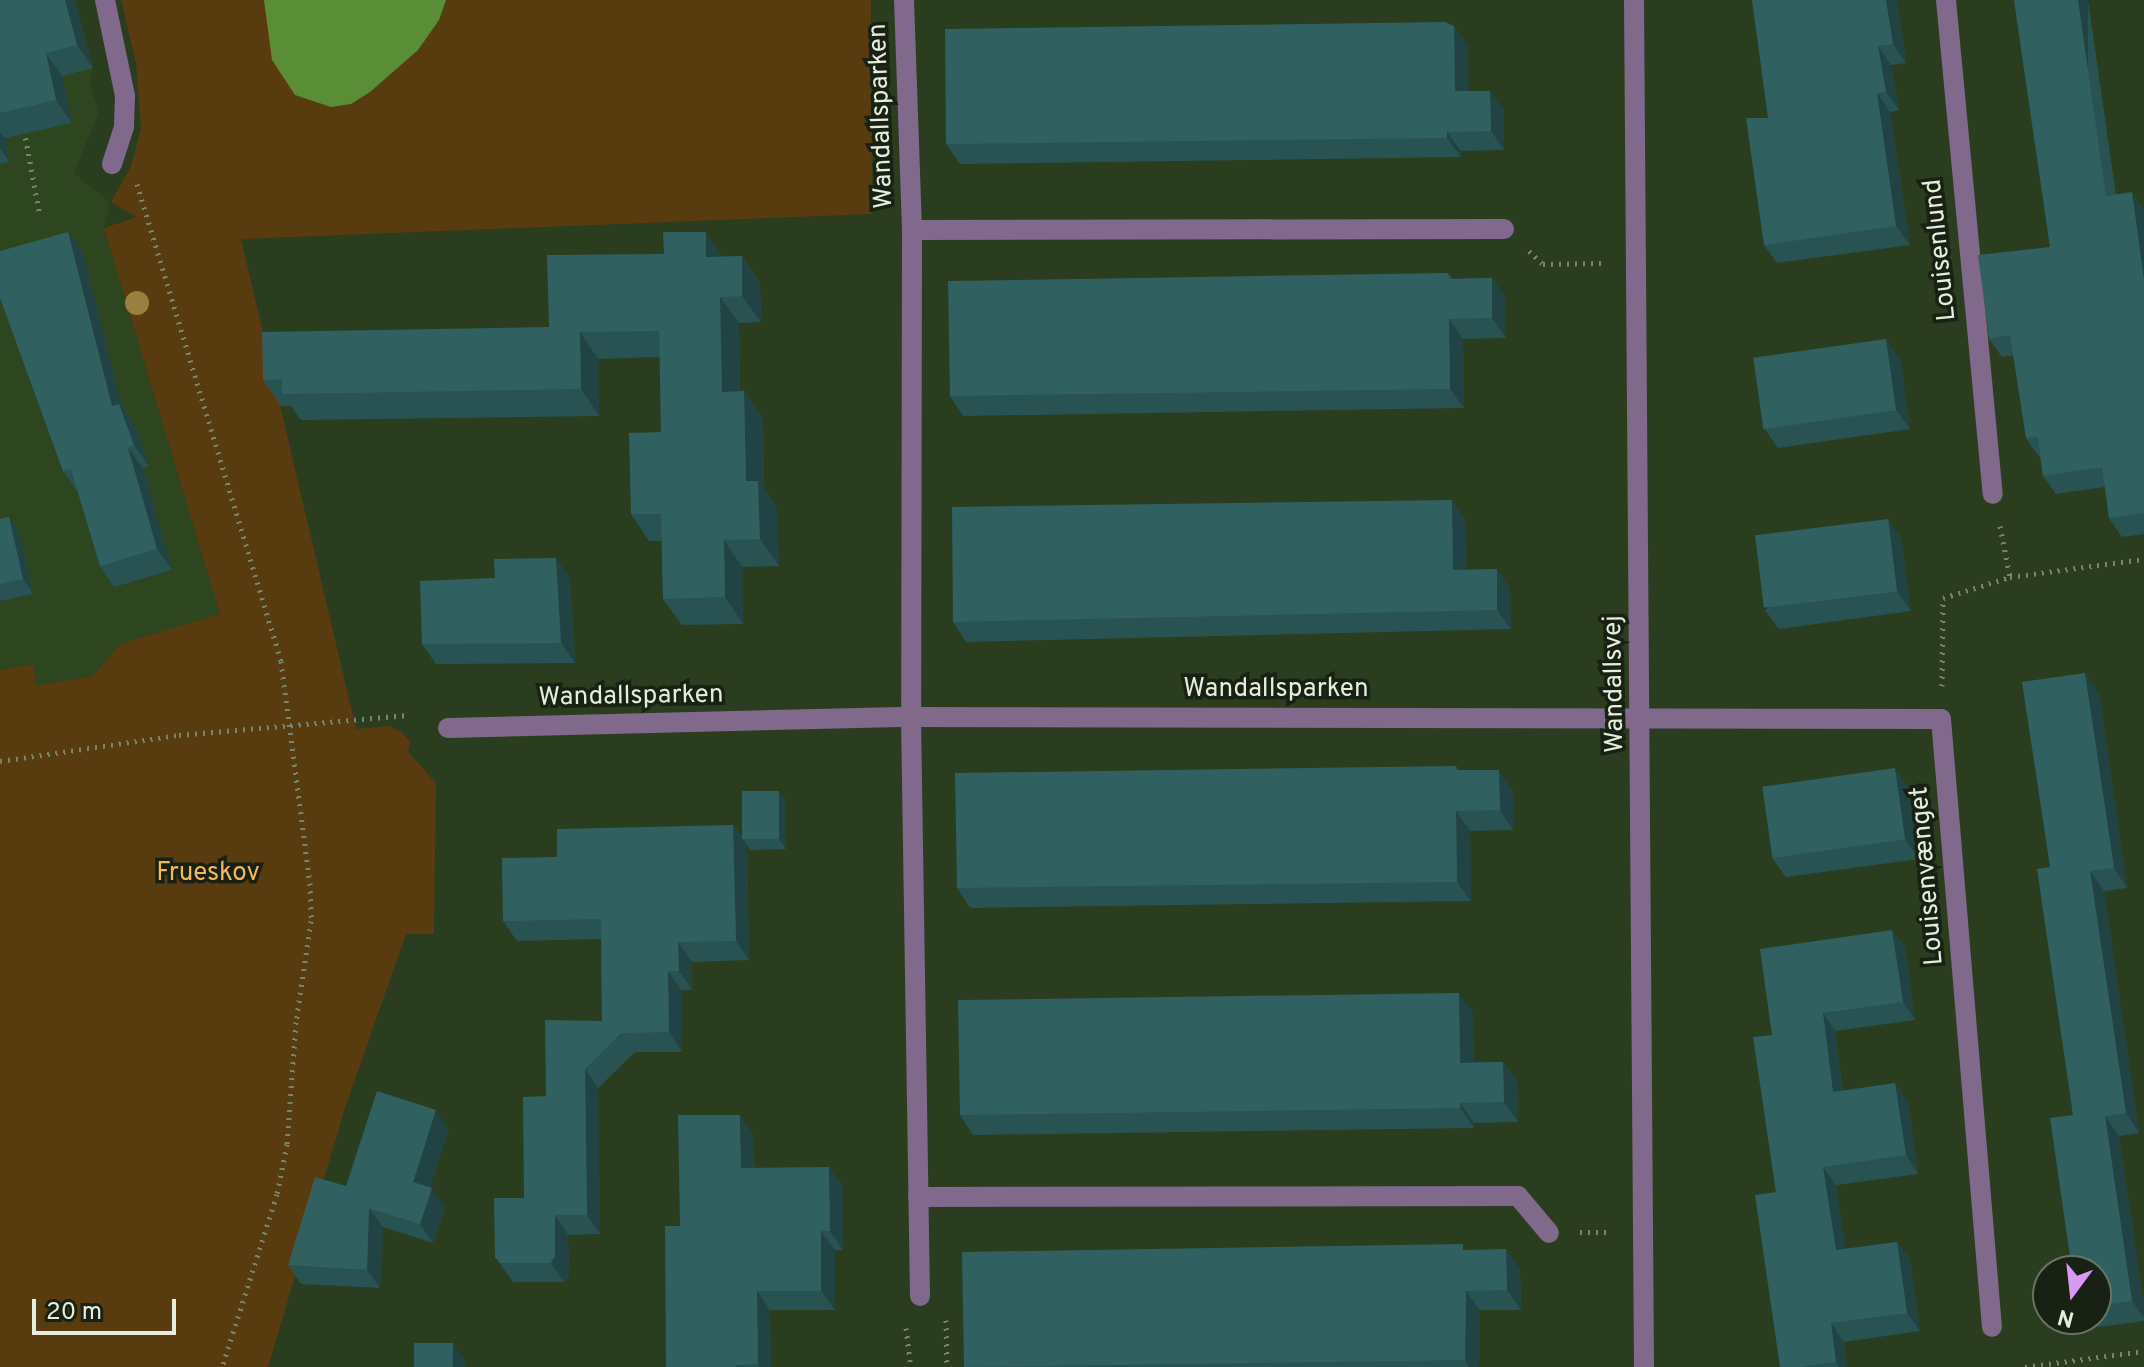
<!DOCTYPE html>
<meta charset="utf-8">
<style>
body{margin:0}
#map{position:relative;width:2144px;height:1367px;overflow:hidden;background:#2a3d1e;font-family:Overpass,sans-serif}
div>[style]{position:absolute}
.built>*{inset:0;background:#2e4620}
.green>*{inset:0;background:#583c0f}
.water>*{inset:0;background:#5a8e36}
.path>*{height:5px;margin-top:-2.5px;transform-origin:0;background:repeating-linear-gradient(90deg,#76866c 0 2px,transparent 0 8px)}
.minor>*{height:20px;margin:-10px;padding:0 10px;transform-origin:10px;border-radius:10px;background:#80698b}
.trees>*{width:24px;height:24px;margin:-12px;border-radius:50%;background:#998040}
.wall>*{inset:0;background:#295353}
.shaded-wall>*{inset:0;background:#224343;transform-origin:0 0}
.building>*{inset:0;background:#306060;transform-origin:0 0}
span{translate:-50% -50%;white-space:nowrap;text-align:center;line-height:1.15;-webkit-text-stroke:7px #182113;paint-order:stroke}
.street-label{font-size:26px;color:#e3efdc}
.park-label{font-size:26px;color:#f4b65b}
.north{position:absolute;left:2032px;top:1255px;width:80px;height:80px;box-sizing:border-box;background:#182113;border:2px solid #697363;border-radius:50%;rotate:195deg;font-size:22px;font-weight:700;line-height:32px;text-align:center;color:#e3efdc}
.north::after{content:'';display:block;margin:auto;width:28px;height:36px;background:#d99af7;clip-path:polygon(50% 0,100% 100%,50% 72%,0 100%)}
.scale{position:absolute;left:32px;top:1299px;width:144px;height:36px;box-sizing:border-box;border:4px solid #e3efdc;border-top:0;padding-left:10px;font-size:24px;line-height:28px;white-space:nowrap;color:#e3efdc;-webkit-text-stroke:6px #182113;paint-order:stroke}
</style>
<div id="map">
<div class="built">
<div style="clip-path:polygon(0 0,73px 73px,93px 68px,90px 84px,99px 112px,74px 173px,110px 203px,104px 228px,220px 614px,120px 644px,93px 676px,36px 686px,32px 664px,0 670px)"></div>
</div>
<div class="green">
<div style="clip-path:polygon(121px 0,871px 0,872px 214px,241px 239px,356px 729px,389px 726px,401px 732px,410px 741px,408px 752px,436px 783px,434px 934px,406px 934px,346px 1105px,268px 1367px,0 1367px,0 670px,33px 664px,36px 686px,93px 676px,120px 644px,220px 614px,104px 228px,137px 217px,111px 202px,131px 166px,141px 128px,136px 63px)"></div>
</div>
<div class="water">
<div style="clip-path:polygon(264px 0,446px 0,439px 20px,418px 50px,370px 92px,351px 104px,331px 107px,295px 95px,272px 60px)"></div>
</div>
<div class="path">
<div style="left:24px;top:130px;width:87px;rotate:79.5deg"></div>
<div style="left:137px;top:184px;width:498px;rotate:73.2deg"></div>
<div style="left:281px;top:661px;width:224px;rotate:82.6deg"></div>
<div style="left:310px;top:883px;width:38px;rotate:88deg"></div>
<div style="left:311px;top:921px;width:102px;rotate:98.4deg"></div>
<div style="left:296px;top:1022px;width:122px;rotate:94.2deg"></div>
<div style="left:287px;top:1144px;width:51px;rotate:101.3deg"></div>
<div style="left:277px;top:1194px;width:182px;rotate:107.6deg"></div>
<div style="left:1529px;top:251px;width:19px;rotate:43deg"></div>
<div style="left:1543px;top:264px;width:59px;rotate:-1deg"></div>
<div style="left:2000px;top:526px;width:52px;rotate:78.9deg"></div>
<div style="left:1942px;top:686px;width:88px;rotate:-89.3deg"></div>
<div style="left:1943px;top:598px;width:70px;rotate:-17.4deg"></div>
<div style="left:2010px;top:577px;width:135px;rotate:-7.7deg"></div>
<div style="left:0;top:761px;width:181px;rotate:-8.3deg"></div>
<div style="left:179px;top:735px;width:229px;rotate:-5deg"></div>
<div style="left:1580px;top:1232px;width:30px"></div>
<div style="left:946px;top:1320px;width:47px;rotate:88.8deg"></div>
<div style="left:906px;top:1328px;width:39px;rotate:83deg"></div>
<div style="left:2025px;top:1367px;width:120px;rotate:-7.7deg"></div>
</div>
<div class="minor">
<div style="left:105px;top:0;width:98px;rotate:78.2deg"></div>
<div style="left:125px;top:96px;width:31px;rotate:92deg"></div>
<div style="left:124px;top:127px;width:39px;rotate:108deg"></div>
<div style="left:904px;top:0;width:230px;rotate:88deg"></div>
<div style="left:912px;top:230px;width:487px;rotate:90.1deg"></div>
<div style="left:911px;top:717px;width:579px;rotate:89.11deg"></div>
<div style="left:1634px;top:0;width:1367px;rotate:89.58deg"></div>
<div style="left:1946px;top:0;width:496px;rotate:84.6deg"></div>
<div style="left:912px;top:230px;width:592px;rotate:-0.1deg"></div>
<div style="left:448px;top:728px;width:463px;rotate:-1.4deg"></div>
<div style="left:911px;top:717px;width:1030px;rotate:0.11deg"></div>
<div style="left:1941px;top:719px;width:610px;rotate:85.21deg"></div>
<div style="left:918px;top:1197px;width:600px;rotate:-0.1deg"></div>
<div style="left:1518px;top:1196px;width:48px;rotate:50deg"></div>
</div>
<div class="trees">
<div style="left:137px;top:303px"></div>
</div>
<div class="wall">
<div style="clip-path:polygon(0 0,75px 0,93px 68px,62px 76px,72px 123px,5px 138px,9px 162px,0 164px)"></div>
<div style="clip-path:polygon(1897px 0,1906px 63px,1891px 65px,1899px 110px,1890px 112px,1910px 245px,1777px 263px,1764px 245px,1768px 118px)"></div>
<div style="clip-path:polygon(2014px 0,2088px 0,2116px 195px,2144px 210px,2144px 534px,2122px 537px,2109px 518px,2105px 487px,2056px 494px,2043px 476px,2040px 457px,2039px 457px,2026px 438px,2014px 355px,2002px 357px,1989px 339px,2050px 247px)"></div>
<div style="clip-path:polygon(1454px 26px,1468px 46px,1468px 91px,1504px 110px,1504px 150px,1461px 151px,1461px 157px,960px 164px,946px 144px)"></div>
<div style="clip-path:polygon(68px 232px,83px 252px,122px 407px,134px 424px,149px 466px,143px 468px,172px 570px,114px 587px,100px 566px,78px 492px,63px 471px)"></div>
<div style="clip-path:polygon(742px 256px,760px 283px,761px 322px,739px 323px,740px 391px,744px 391px,763px 418px,764px 489px,777px 508px,779px 566px,742px 567px,743px 624px,682px 625px,663px 599px,662px 541px,649px 541px,631px 514px,661px 432px,660px 357px,598px 359px,599px 416px,301px 420px,291px 406px,281px 406px,263px 380px,549px 327px,723px 257px)"></div>
<div style="clip-path:polygon(1448px 273px,1453px 279px,1492px 278px,1506px 298px,1506px 338px,1463px 339px,1464px 408px,963px 416px,950px 396px)"></div>
<div style="clip-path:polygon(1900px 358px,1910px 429px,1778px 448px,1764px 428px)"></div>
<div style="clip-path:polygon(9px 517px,19px 531px,33px 594px,0 601px,0 519px)"></div>
<div style="clip-path:polygon(1465px 519px,1466px 570px,1497px 569px,1510px 589px,1511px 629px,966px 642px,953px 622px)"></div>
<div style="clip-path:polygon(1888px 519px,1901px 539px,1911px 611px,1779px 629px,1765px 610px)"></div>
<div style="clip-path:polygon(570px 577px,575px 663px,436px 664px,422px 644px)"></div>
<div style="clip-path:polygon(2099px 692px,2127px 888px,2104px 891px,2139px 1133px,2119px 1136px,2144px 1307px,2144px 1321px,2091px 1328px,2085px 1319px,2096px 1319px,2096px 1271px,2073px 1115px,2050px 867px)"></div>
<div style="clip-path:polygon(1456px 766px,1459px 770px,1513px 790px,1513px 830px,1470px 831px,1471px 901px,970px 908px,957px 888px)"></div>
<div style="clip-path:polygon(1908px 787px,1919px 859px,1786px 877px,1772px 858px)"></div>
<div style="clip-path:polygon(786px 801px,786px 849px,750px 850px,747px 845px,749px 960px,692px 962px,692px 990px,681px 990px,682px 1052px,635px 1052px,598px 1088px,600px 1234px,568px 1235px,569px 1276px,564px 1282px,513px 1282px,495px 1257px,524px 1198px,546px 1096px,602px 1021px,601px 939px,517px 941px,503px 921px,557px 857px,733px 825px,743px 838px)"></div>
<div style="clip-path:polygon(1892px 930px,1905px 948px,1915px 1020px,1835px 1031px,1843px 1091px,1895px 1083px,1908px 1102px,1918px 1174px,1836px 1185px,1845px 1249px,1897px 1242px,1910px 1260px,1920px 1331px,1844px 1342px,1847px 1367px,1780px 1367px,1772px 1035px)"></div>
<div style="clip-path:polygon(1473px 1013px,1474px 1062px,1503px 1062px,1517px 1081px,1518px 1122px,1474px 1123px,1474px 1128px,973px 1135px,960px 1115px)"></div>
<div style="clip-path:polygon(449px 1129px,430px 1187px,445px 1207px,433px 1243px,383px 1227px,380px 1288px,301px 1284px,288px 1265px,346px 1186px)"></div>
<div style="clip-path:polygon(753px 1134px,754px 1168px,843px 1186px,843px 1250px,835px 1250px,835px 1310px,770px 1310px,771px 1367px,666px 1367px,680px 1226px)"></div>
<div style="clip-path:polygon(1467px 1250px,1520px 1269px,1521px 1310px,1480px 1310px,1479px 1367px,964px 1367px)"></div>
</div>
<div class="shaded-wall">
<div style="clip-path:polygon(65px 0,75px 0,93px 68px,77px 45px)"></div>
<div style="clip-path:polygon(1886px 0,1897px 0,1906px 63px,1893px 44px)"></div>
<div style="left:2078px;top:0;width:10px;height:198px"></div>
<div style="clip-path:polygon(1454px 26px,1468px 46px,1469px 110px,1455px 91px)"></div>
<div style="clip-path:polygon(1878px 46px,1891px 65px,1899px 110px,1886px 92px)"></div>
<div style="clip-path:polygon(46px 53px,62px 76px,72px 123px,56px 100px)"></div>
<div style="clip-path:polygon(1490px 91px,1504px 110px,1504px 150px,1491px 131px)"></div>
<div style="clip-path:polygon(1877px 93px,1890px 112px,1910px 245px,1896px 226px)"></div>
<div style="clip-path:polygon(0 132px,5px 138px,9px 162px,0 148px)"></div>
<div style="clip-path:polygon(1447px 132px,1461px 151px,1461px 157px,1447px 138px)"></div>
<div style="clip-path:polygon(2132px 192px,2144px 210px,2144px 280px)"></div>
<div style="clip-path:polygon(68px 232px,83px 252px,122px 407px,134px 424px,149px 466px,134px 445px,112px 406px)"></div>
<div style="clip-path:polygon(706px 232px,724px 258px,706px 257px)"></div>
<div style="clip-path:polygon(742px 256px,760px 283px,761px 322px,742px 296px)"></div>
<div style="clip-path:polygon(1492px 278px,1506px 298px,1506px 338px,1492px 318px)"></div>
<div style="clip-path:polygon(720px 297px,739px 323px,740px 418px,722px 392px)"></div>
<div style="clip-path:polygon(1449px 319px,1463px 339px,1464px 408px,1450px 389px)"></div>
<div style="clip-path:polygon(580px 332px,598px 359px,599px 416px,581px 389px)"></div>
<div style="clip-path:polygon(1886px 339px,1900px 358px,1910px 429px,1896px 410px)"></div>
<div style="clip-path:polygon(744px 391px,763px 418px,764px 489px,777px 508px,779px 566px,760px 539px,746px 481px)"></div>
<div style="clip-path:polygon(128px 448px,143px 468px,172px 570px,157px 549px)"></div>
<div style="clip-path:polygon(1452px 500px,1465px 519px,1466px 590px,1453px 570px)"></div>
<div style="clip-path:polygon(9px 517px,19px 531px,33px 594px,23px 579px)"></div>
<div style="clip-path:polygon(1888px 519px,1901px 539px,1911px 611px,1897px 591px)"></div>
<div style="clip-path:polygon(724px 540px,742px 567px,743px 624px,725px 597px)"></div>
<div style="clip-path:polygon(556px 558px,570px 577px,575px 663px,561px 643px)"></div>
<div style="clip-path:polygon(1497px 569px,1510px 589px,1511px 629px,1497px 610px)"></div>
<div style="clip-path:polygon(2085px 673px,2099px 692px,2127px 888px,2114px 868px)"></div>
<div style="clip-path:polygon(1895px 768px,1908px 787px,1919px 859px,1905px 839px)"></div>
<div style="clip-path:polygon(1499px 770px,1513px 790px,1513px 830px,1500px 810px)"></div>
<div style="clip-path:polygon(779px 791px,786px 801px,786px 849px,779px 839px)"></div>
<div style="clip-path:polygon(1456px 811px,1470px 831px,1471px 901px,1457px 882px)"></div>
<div style="clip-path:polygon(733px 825px,747px 845px,749px 960px,736px 941px)"></div>
<div style="clip-path:polygon(2090px 871px,2104px 891px,2139px 1133px,2126px 1113px)"></div>
<div style="clip-path:polygon(1892px 930px,1905px 948px,1915px 1020px,1903px 1002px)"></div>
<div style="clip-path:polygon(678px 942px,692px 962px,692px 990px,679px 971px)"></div>
<div style="clip-path:polygon(668px 971px,681px 990px,682px 1052px,669px 1032px)"></div>
<div style="clip-path:polygon(1459px 993px,1473px 1013px,1474px 1082px,1460px 1063px)"></div>
<div style="clip-path:polygon(1823px 1013px,1835px 1031px,1845px 1110px,1833px 1092px)"></div>
<div style="clip-path:polygon(1503px 1062px,1517px 1081px,1518px 1122px,1504px 1102px)"></div>
<div style="clip-path:polygon(585px 1069px,598px 1088px,600px 1234px,587px 1215px)"></div>
<div style="clip-path:polygon(1895px 1083px,1908px 1102px,1918px 1174px,1906px 1155px)"></div>
<div style="clip-path:polygon(1460px 1103px,1474px 1123px,1474px 1128px,1460px 1108px)"></div>
<div style="clip-path:polygon(436px 1110px,449px 1129px,426px 1201px,413px 1182px)"></div>
<div style="clip-path:polygon(740px 1115px,753px 1134px,754px 1187px,741px 1168px)"></div>
<div style="clip-path:polygon(2105px 1116px,2119px 1136px,2144px 1307px,2144px 1318px,2132px 1301px)"></div>
<div style="clip-path:polygon(829px 1167px,843px 1186px,843px 1250px,830px 1231px)"></div>
<div style="clip-path:polygon(1823px 1167px,1836px 1185px,1848px 1268px,1836px 1250px)"></div>
<div style="clip-path:polygon(432px 1188px,445px 1207px,433px 1243px,420px 1224px)"></div>
<div style="clip-path:polygon(369px 1208px,383px 1227px,380px 1288px,367px 1270px)"></div>
<div style="clip-path:polygon(555px 1215px,568px 1235px,569px 1276px,564px 1282px,551px 1263px)"></div>
<div style="clip-path:polygon(821px 1231px,835px 1250px,835px 1310px,821px 1291px)"></div>
<div style="clip-path:polygon(1897px 1242px,1910px 1260px,1920px 1331px,1907px 1313px)"></div>
<div style="clip-path:polygon(1506px 1249px,1520px 1269px,1521px 1310px,1507px 1290px)"></div>
<div style="clip-path:polygon(757px 1291px,770px 1310px,771px 1367px,760px 1367px,758px 1364px)"></div>
<div style="clip-path:polygon(1466px 1291px,1480px 1310px,1479px 1367px,1469px 1367px,1465px 1360px)"></div>
<div style="clip-path:polygon(1831px 1323px,1844px 1342px,1847px 1367px,1839px 1367px,1836px 1362px)"></div>
<div style="clip-path:polygon(453px 1343px,466px 1362px,466px 1367px,454px 1367px)"></div>
</div>
<div class="building">
<div style="clip-path:polygon(0 0,65px 0,77px 45px,46px 53px,56px 100px,0 113px)"></div>
<div style="clip-path:polygon(1752px 0,1886px 0,1893px 44px,1878px 46px,1886px 92px,1877px 93px,1896px 226px,1764px 245px,1746px 118px,1768px 118px)"></div>
<div style="clip-path:polygon(2014px 0,2078px 0,2106px 196px,2132px 192px,2144px 280px,2144px 513px,2109px 518px,2102px 467px,2043px 476px,2038px 437px,2026px 438px,2010px 335px,1989px 339px,1978px 255px,2050px 247px)"></div>
<div style="clip-path:polygon(1445px 22px,1454px 26px,1455px 91px,1490px 91px,1491px 131px,1447px 132px,1447px 138px,946px 144px,945px 29px)"></div>
<div style="clip-path:polygon(68px 232px,112px 406px,119px 404px,134px 445px,128px 448px,157px 549px,100px 566px,71px 469px,63px 471px,0 298px,0 251px)"></div>
<div style="clip-path:polygon(663px 232px,706px 232px,706px 257px,742px 256px,742px 296px,720px 297px,722px 392px,744px 391px,746px 481px,758px 481px,760px 539px,724px 540px,725px 597px,663px 599px,661px 514px,631px 514px,629px 433px,661px 432px,659px 331px,580px 332px,581px 389px,282px 394px,282px 379px,263px 380px,262px 332px,549px 327px,547px 255px,664px 254px)"></div>
<div style="clip-path:polygon(1448px 273px,1449px 279px,1492px 278px,1492px 318px,1449px 319px,1450px 389px,950px 396px,948px 281px)"></div>
<div style="left:1886px;top:339px;width:72px;height:134px;rotate:82deg"></div>
<div style="clip-path:polygon(1452px 500px,1453px 570px,1497px 569px,1497px 610px,953px 622px,952px 507px)"></div>
<div style="clip-path:polygon(9px 517px,23px 579px,0 584px,0 519px)"></div>
<div style="left:1888px;top:519px;width:73px;height:134px;rotate:83deg"></div>
<div style="clip-path:polygon(556px 558px,561px 643px,422px 644px,420px 581px,495px 578px,494px 559px)"></div>
<div style="clip-path:polygon(2085px 673px,2114px 868px,2090px 871px,2126px 1113px,2105px 1116px,2132px 1301px,2096px 1306px,2096px 1271px,2072px 1271px,2050px 1118px,2073px 1115px,2037px 869px,2050px 867px,2022px 682px)"></div>
<div style="clip-path:polygon(1456px 766px,1456px 770px,1499px 770px,1500px 810px,1456px 811px,1457px 882px,957px 888px,955px 773px)"></div>
<div style="left:1895px;top:768px;width:72px;height:134px;rotate:82deg"></div>
<div style="left:779px;top:791px;width:48px;height:37px;rotate:90deg"></div>
<div style="clip-path:polygon(733px 825px,736px 941px,678px 942px,679px 971px,668px 971px,669px 1032px,621px 1033px,585px 1069px,587px 1215px,555px 1215px,555px 1256px,551px 1263px,500px 1263px,495px 1257px,494px 1198px,524px 1198px,523px 1097px,546px 1096px,545px 1020px,602px 1021px,601px 919px,503px 921px,502px 858px,557px 857px,557px 829px)"></div>
<div style="clip-path:polygon(1892px 930px,1903px 1002px,1823px 1013px,1833px 1092px,1895px 1083px,1906px 1155px,1823px 1167px,1836px 1250px,1897px 1242px,1907px 1313px,1831px 1323px,1836px 1362px,1799px 1367px,1780px 1367px,1755px 1195px,1776px 1192px,1753px 1037px,1772px 1035px,1760px 949px)"></div>
<div style="clip-path:polygon(1459px 993px,1460px 1063px,1503px 1062px,1504px 1102px,1460px 1103px,1460px 1108px,960px 1115px,958px 1000px)"></div>
<div style="clip-path:polygon(377px 1091px,436px 1110px,413px 1182px,432px 1188px,420px 1224px,369px 1208px,367px 1270px,288px 1265px,315px 1177px,346px 1186px)"></div>
<div style="clip-path:polygon(678px 1115px,740px 1115px,741px 1168px,829px 1167px,830px 1231px,821px 1231px,821px 1291px,757px 1291px,758px 1364px,736px 1365px,736px 1367px,666px 1367px,665px 1226px,680px 1226px)"></div>
<div style="clip-path:polygon(1463px 1244px,1463px 1250px,1506px 1249px,1507px 1290px,1466px 1291px,1465px 1360px,964px 1367px,962px 1252px)"></div>
<div style="left:414px;top:1343px;width:39px;height:24px"></div>
</div>
<div class="street-label">
<span style="left:882px;top:116px;rotate:-92deg">Wandallsparken</span>
<span style="left:1941px;top:250px;rotate:-96deg">Louisenlund</span>
<span style="left:1615px;top:684px;rotate:-91deg">Wandallsvej</span>
<span style="left:1276px;top:690px">Wandallsparken</span>
<span style="left:631px;top:697px;rotate:-1deg">Wandallsparken</span>
<span style="left:1928px;top:876px;rotate:-95deg">Louisenvænget</span>
</div>
<div class="park-label">
<span style="left:208px;top:874px">Frueskov</span>
</div>
<div class="north">N</div>
<div class="scale">20 m</div>
</div>
